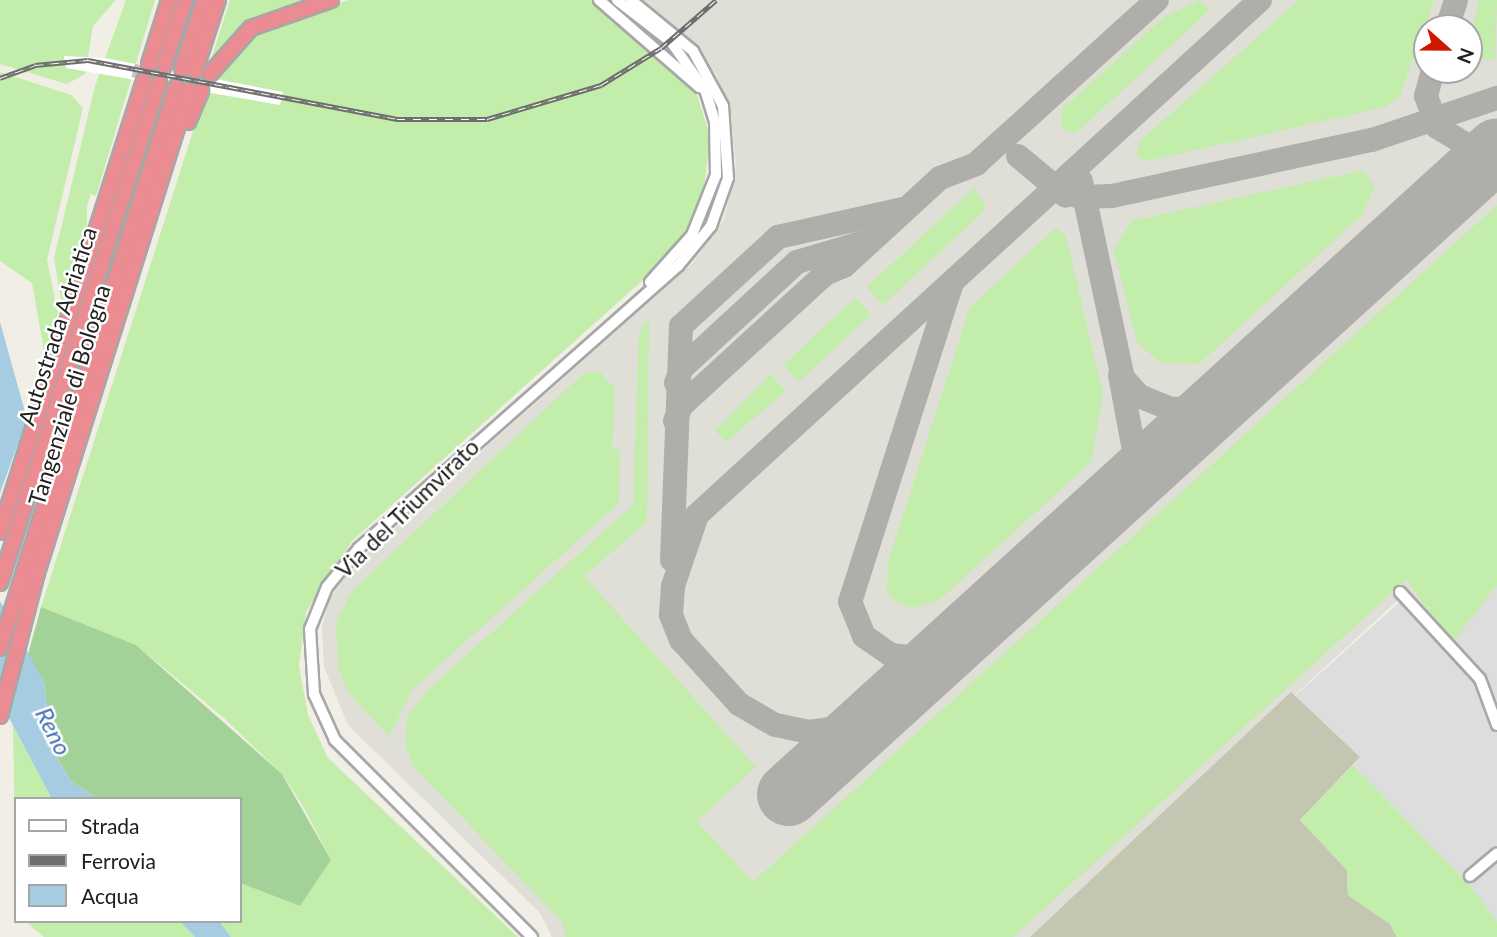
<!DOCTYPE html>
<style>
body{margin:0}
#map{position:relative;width:1497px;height:937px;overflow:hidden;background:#f1eee6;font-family:Lato,sans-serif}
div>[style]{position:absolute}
.residential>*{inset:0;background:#dedddd}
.airport>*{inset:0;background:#dfded7}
.construction>*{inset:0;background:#c4c6b1}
.grass>*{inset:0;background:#c3edaa;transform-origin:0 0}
.forest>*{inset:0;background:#a3d299}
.water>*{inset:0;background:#a5cce0}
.pier>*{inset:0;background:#fff}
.taxiway>*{height:24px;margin:-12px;padding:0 12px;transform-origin:12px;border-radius:12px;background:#b0aeaa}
.runway>*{height:63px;margin:-31.5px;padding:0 31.5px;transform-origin:31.5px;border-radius:31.5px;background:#b0aeaa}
.highway-tunnel>*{height:14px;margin-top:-7px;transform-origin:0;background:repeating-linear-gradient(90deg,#c7c5be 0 14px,transparent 0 21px)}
.roads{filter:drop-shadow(2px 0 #a7a7a7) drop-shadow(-2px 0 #a7a7a7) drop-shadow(0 2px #a7a7a7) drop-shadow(0 -2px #a7a7a7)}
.minor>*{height:10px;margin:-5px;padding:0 5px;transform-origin:5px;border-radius:5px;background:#fff}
.highway>*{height:14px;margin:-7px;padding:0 7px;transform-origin:7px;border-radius:7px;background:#eb8b92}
.rail>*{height:5px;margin-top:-2.5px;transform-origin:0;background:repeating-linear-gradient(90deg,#fff 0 8px,#6e6e6e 0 16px);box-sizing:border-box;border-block:2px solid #6e6e6e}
span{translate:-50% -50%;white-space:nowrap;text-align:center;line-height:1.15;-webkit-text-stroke:5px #fff;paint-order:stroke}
.street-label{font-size:23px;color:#202020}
.water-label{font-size:24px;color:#4772b4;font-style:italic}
.legend{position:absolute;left:14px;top:797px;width:228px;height:126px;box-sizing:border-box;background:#fff;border:2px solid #a6a6a6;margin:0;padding:9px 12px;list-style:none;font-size:21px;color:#202020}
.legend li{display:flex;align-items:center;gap:14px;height:35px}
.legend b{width:35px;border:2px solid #a6a6a6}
.north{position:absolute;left:1413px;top:14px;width:70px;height:70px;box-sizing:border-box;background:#fff;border:2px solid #a6a6a6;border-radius:50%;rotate:111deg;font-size:19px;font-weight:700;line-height:28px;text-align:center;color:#202020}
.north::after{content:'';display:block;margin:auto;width:24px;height:32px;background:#d01700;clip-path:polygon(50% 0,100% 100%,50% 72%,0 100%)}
</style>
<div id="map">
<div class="residential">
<div style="clip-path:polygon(1497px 585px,1497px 921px,1353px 765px,1360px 757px,1295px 696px,1403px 599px,1453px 641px)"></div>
</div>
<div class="airport">
<div style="clip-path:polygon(evenodd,641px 0,1497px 0,1497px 585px,1454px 641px,1409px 590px,1031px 937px,552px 937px,540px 913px,348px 725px,324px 667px,322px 627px,329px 599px,355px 564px,692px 264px,724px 219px,736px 168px,730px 109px,716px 74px,641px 0,1427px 28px,1469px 28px,1469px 70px,1427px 70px,1427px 28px)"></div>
</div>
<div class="construction">
<div style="clip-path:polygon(1291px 692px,1360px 757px,1300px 820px,1347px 870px,1348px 895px,1390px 924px,1397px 937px,1030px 937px)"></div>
</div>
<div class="grass">
<div style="clip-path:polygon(0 0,116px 0,93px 26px,85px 74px,67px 84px,0 64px)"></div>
<div style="clip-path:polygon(126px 0,155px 0,96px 196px,91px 194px,87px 207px,87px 229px,62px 307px,54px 258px,95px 86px)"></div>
<div style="clip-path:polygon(230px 0,315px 0,263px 15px,209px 66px)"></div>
<div style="clip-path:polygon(348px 0,592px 0,678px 69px,695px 89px,710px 136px,703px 197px,690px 225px,654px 270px,353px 540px,306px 612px,299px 666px,308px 715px,328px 758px,518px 937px,231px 937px,219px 921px,240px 921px,240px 883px,300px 906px,331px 860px,303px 806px,282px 774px,224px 718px,136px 645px,41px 607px,205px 94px,248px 37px)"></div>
<div style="clip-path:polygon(1200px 0,1210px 10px,1075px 134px,1062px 128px,1061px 110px,1070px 102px,1164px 17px)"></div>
<div style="clip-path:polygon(1299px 0,1434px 0,1400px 96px,1385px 107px,1147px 161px,1137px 156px,1139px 142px)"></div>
<div style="clip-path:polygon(1479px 0,1497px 0,1495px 60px,1482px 59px,1470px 46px)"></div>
<div style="clip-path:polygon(0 72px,71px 95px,83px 108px,47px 260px,58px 313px,45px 356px,32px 283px,0 261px)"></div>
<div style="clip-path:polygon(1364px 170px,1374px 187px,1363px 214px,1199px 364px,1160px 363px,1137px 342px,1114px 249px,1132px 221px)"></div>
<div style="clip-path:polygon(974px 188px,986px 206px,981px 214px,883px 305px,867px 287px)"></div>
<div style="clip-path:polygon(1497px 205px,1497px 585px,1453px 642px,1406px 580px,1013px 937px,566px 937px,562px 922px,412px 765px,405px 742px,408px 715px,428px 690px,633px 505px,639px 333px,649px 318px,647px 522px,584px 576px,756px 767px,697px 821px,753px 882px)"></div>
<div style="clip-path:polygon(1056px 228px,1066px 236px,1103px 395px,1091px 462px,938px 601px,912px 608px,895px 601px,887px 591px,888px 562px,970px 307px)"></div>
<div style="left:855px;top:298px;width:23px;height:98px;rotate:47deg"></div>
<div style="clip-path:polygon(599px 371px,615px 388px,612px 450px,620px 449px,619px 503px,413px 689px,389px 736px,347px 691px,338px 665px,336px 622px,353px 590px,585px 372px)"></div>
<div style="clip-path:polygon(770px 374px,786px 391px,726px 442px,715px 431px)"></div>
<div style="clip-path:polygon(13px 726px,52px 799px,16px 799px,16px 888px)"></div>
<div style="clip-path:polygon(1353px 765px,1468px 883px,1497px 921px,1497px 937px,1397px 937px,1390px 924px,1348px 895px,1347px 870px,1300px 820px)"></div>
<div style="clip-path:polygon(25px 921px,180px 921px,195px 937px,44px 937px)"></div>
</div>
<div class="forest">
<div style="clip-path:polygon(41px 607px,136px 645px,282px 774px,331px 860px,300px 906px,240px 883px,240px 799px,97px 799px,71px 781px,52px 750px,44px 682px,27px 658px)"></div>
</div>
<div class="water">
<div style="clip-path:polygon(0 322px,27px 419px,0 493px)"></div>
<div style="clip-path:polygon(0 601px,44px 682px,52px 750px,71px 781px,97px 799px,52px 799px,0 701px)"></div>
<div style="clip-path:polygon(180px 921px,219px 921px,231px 937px,195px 937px)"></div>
</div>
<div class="pier">
<div style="clip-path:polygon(64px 56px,104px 58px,283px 92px,280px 105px,66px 68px)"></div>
</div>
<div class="taxiway">
<div style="left:1447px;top:28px;width:29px;rotate:-72deg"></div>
<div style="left:1433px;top:70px;width:27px;rotate:105deg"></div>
<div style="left:1426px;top:96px;width:33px;rotate:70deg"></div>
<div style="left:1437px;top:127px;width:35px;rotate:31deg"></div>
<div style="left:1467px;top:145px;width:30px;rotate:-8deg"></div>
<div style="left:1018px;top:156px;width:62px;rotate:39.8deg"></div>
<div style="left:1081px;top:181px;width:201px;rotate:78deg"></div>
<div style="left:1123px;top:378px;width:24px;rotate:48deg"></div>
<div style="left:1139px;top:396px;width:35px;rotate:22deg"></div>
<div style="left:1171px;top:409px;width:29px;rotate:-2deg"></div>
<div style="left:1200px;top:408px;width:31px;rotate:-27deg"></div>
<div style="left:1054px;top:188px;width:28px;rotate:19deg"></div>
<div style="left:1080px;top:197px;width:32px;rotate:-2deg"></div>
<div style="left:1112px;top:196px;width:266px;rotate:-12.2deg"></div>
<div style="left:1372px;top:140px;width:132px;rotate:-18.6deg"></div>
<div style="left:676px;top:383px;width:16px;rotate:-68deg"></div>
<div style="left:682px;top:368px;width:156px;rotate:-42.7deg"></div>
<div style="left:797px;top:262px;width:74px;rotate:-16.5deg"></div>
<div style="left:675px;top:421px;width:16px;rotate:-68deg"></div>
<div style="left:681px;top:406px;width:195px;rotate:-42.5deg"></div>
<div style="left:825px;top:274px;width:21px;rotate:-23deg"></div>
<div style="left:844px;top:266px;width:130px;rotate:-42.5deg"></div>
<div style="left:940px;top:178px;width:39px;rotate:-21deg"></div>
<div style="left:976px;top:164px;width:244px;rotate:-42.2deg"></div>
<div style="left:1114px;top:498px;width:52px;rotate:-67.4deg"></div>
<div style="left:1134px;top:450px;width:76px;rotate:-100.6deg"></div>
<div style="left:672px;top:560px;width:234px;rotate:-87.8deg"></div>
<div style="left:681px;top:326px;width:132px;rotate:-42.5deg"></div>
<div style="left:778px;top:237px;width:128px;rotate:-12.6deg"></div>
<div style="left:949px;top:647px;width:28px;rotate:154deg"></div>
<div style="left:924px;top:659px;width:33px;rotate:-173deg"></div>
<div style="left:891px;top:655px;width:33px;rotate:-145deg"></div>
<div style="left:864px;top:636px;width:37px;rotate:-112deg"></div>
<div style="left:850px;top:602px;width:333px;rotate:-72.3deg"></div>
<div style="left:881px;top:710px;width:36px;rotate:153deg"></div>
<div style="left:849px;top:726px;width:40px;rotate:171.5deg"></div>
<div style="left:809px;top:732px;width:35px;rotate:-168deg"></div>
<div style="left:775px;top:725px;width:42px;rotate:-149.7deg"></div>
<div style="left:739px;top:704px;width:86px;rotate:-132.2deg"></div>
<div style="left:681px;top:640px;width:27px;rotate:-112deg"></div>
<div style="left:671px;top:615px;width:29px;rotate:-86deg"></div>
<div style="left:673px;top:586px;width:75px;rotate:-71.3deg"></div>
<div style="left:697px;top:515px;width:763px;rotate:-42.45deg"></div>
</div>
<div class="runway">
<div style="left:788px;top:794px;width:958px;rotate:-42.29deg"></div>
</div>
<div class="highway-tunnel">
<div style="left:138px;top:79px;width:18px;rotate:-74deg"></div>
</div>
<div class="roads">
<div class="minor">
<div style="left:599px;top:0;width:133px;rotate:41deg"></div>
<div style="left:617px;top:0;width:75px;rotate:37.9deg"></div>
<div style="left:650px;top:282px;width:63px;rotate:-48.2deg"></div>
<div style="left:692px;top:235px;width:65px;rotate:-68.2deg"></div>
<div style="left:716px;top:175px;width:53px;rotate:-91.1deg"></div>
<div style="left:715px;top:122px;width:31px;rotate:-107deg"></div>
<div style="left:706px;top:92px;width:60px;rotate:-124.8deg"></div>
<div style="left:1400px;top:592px;width:118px;rotate:47.4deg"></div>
<div style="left:1480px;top:679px;width:49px;rotate:69.7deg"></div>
<div style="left:1470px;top:876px;width:35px;rotate:-40deg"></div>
<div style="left:532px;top:937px;width:279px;rotate:-135deg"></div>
<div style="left:335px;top:740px;width:51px;rotate:-114.5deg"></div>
<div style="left:314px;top:694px;width:65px;rotate:-93.5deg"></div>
<div style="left:310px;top:629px;width:45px;rotate:-68deg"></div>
<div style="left:327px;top:587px;width:50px;rotate:-50.6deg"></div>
<div style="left:359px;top:548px;width:426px;rotate:-41.5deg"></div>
<div style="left:678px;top:266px;width:52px;rotate:-50.5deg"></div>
<div style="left:711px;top:226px;width:51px;rotate:-70.5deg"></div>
<div style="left:728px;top:178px;width:72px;rotate:-94deg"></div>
<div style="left:723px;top:106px;width:63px;rotate:-118.6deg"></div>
<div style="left:693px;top:51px;width:80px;rotate:-140.6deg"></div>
</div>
<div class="highway">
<div style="left:149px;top:64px;width:67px;rotate:-72.6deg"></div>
<div style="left:164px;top:66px;width:69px;rotate:-72.3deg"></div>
<div style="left:182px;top:69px;width:72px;rotate:-72.3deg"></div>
<div style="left:195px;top:71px;width:75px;rotate:-72.1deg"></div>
<div style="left:210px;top:74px;width:62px;rotate:-48.3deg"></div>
<div style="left:251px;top:28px;width:85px;rotate:-19.3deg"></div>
<div style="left:188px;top:122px;width:34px;rotate:-67deg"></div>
<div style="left:0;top:532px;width:474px;rotate:-72.3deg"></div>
<div style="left:0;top:583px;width:525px;rotate:-72.36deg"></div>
<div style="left:0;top:648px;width:588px;rotate:-72.58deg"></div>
<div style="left:0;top:716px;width:148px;rotate:-75.5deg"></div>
<div style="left:37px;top:573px;width:506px;rotate:-72.53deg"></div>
</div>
</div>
<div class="rail">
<div style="left:0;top:78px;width:37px;rotate:-20deg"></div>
<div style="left:35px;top:65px;width:53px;rotate:-5.4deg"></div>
<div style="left:88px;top:60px;width:315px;rotate:10.8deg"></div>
<div style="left:397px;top:119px;width:90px"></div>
<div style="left:487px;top:119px;width:119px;rotate:-16.6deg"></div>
<div style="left:601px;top:85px;width:70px;rotate:-31.7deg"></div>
<div style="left:661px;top:48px;width:73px;rotate:-41.1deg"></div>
</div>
<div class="street-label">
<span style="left:57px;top:326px;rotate:-72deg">Autostrada Adriatica</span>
<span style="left:69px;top:395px;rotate:-73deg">Tangenziale di Bologna</span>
<span style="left:407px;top:508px;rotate:-44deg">Via del Triumvirato</span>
</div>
<div class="water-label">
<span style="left:54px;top:731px;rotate:63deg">Reno</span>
</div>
<ul class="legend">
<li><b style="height:9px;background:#fff"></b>Strada</li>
<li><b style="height:9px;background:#6e6e6e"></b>Ferrovia</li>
<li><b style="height:19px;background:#a5cce0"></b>Acqua</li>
</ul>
<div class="north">N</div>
</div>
